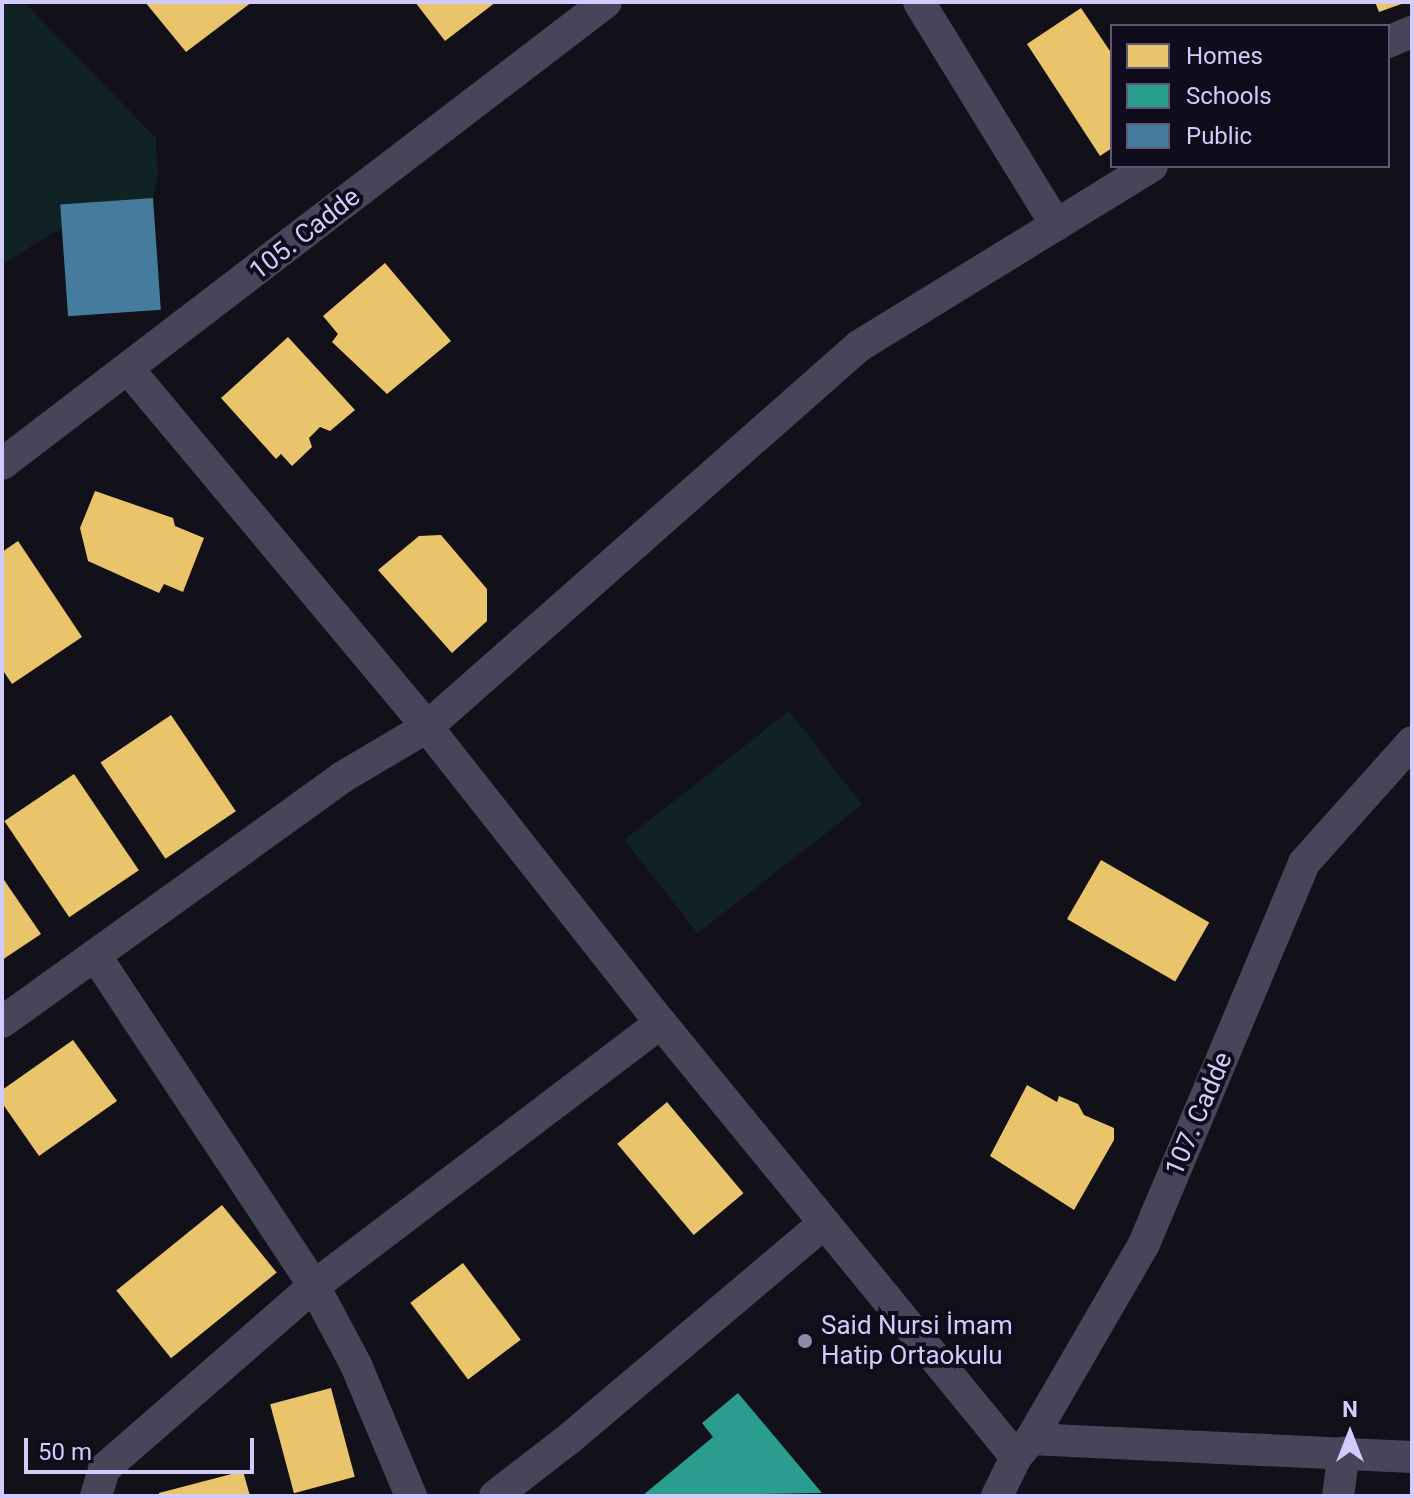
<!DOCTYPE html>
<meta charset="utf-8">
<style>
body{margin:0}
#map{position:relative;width:1414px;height:1498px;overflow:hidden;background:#121018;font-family:Roboto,sans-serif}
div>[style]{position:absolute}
.green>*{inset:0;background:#102223;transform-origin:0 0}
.homes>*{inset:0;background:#e9c46a;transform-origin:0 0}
.schools>*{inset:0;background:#2a9d8f}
.public>*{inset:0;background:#457b9d;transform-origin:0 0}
.street>*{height:32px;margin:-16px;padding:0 16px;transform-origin:16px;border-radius:16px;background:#474559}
.dots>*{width:22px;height:22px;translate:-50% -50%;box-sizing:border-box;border:4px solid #100c1c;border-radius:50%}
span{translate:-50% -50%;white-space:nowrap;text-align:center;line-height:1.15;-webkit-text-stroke:8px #100c1c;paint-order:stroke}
.street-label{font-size:26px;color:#d3cbfc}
.poi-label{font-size:26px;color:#d3cbfc}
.left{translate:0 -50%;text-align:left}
.frame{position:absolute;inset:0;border:4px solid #d3cbfc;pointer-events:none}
.legend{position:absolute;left:1110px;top:24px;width:280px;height:144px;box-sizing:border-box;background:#100c1c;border:2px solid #5e5876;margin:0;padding:10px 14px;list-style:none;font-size:24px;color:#d3cbfc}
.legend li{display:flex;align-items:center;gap:16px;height:40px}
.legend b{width:40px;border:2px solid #5e5876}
.north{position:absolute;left:1310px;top:1394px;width:80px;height:80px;-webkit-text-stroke:6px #100c1c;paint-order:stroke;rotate:0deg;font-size:22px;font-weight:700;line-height:32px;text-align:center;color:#d3cbfc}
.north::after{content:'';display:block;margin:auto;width:28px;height:36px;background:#d3cbfc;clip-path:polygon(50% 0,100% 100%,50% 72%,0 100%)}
.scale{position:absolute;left:24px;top:1438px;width:230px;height:36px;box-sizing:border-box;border:4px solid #d3cbfc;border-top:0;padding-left:10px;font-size:24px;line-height:28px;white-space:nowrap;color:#d3cbfc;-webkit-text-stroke:6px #100c1c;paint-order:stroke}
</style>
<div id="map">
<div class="green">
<div style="clip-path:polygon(2px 2px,24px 2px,156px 138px,158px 176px,153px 198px,51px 234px,2px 265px)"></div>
<div style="left:789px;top:711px;width:119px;height:209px;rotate:52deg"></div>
</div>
<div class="homes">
<div style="clip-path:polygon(145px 2px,252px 2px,186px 52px)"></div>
<div style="clip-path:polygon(415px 2px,496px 2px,445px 41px)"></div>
<div style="clip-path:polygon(1375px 2px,1407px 2px,1379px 12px)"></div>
<div style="clip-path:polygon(1081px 8px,1112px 54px,1112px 148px,1100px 156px,1027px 44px)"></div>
<div style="clip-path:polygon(385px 263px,451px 341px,387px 394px,332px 342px,338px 334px,323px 316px)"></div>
<div style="clip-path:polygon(288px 337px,355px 410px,330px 431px,320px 427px,309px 438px,312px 447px,292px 466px,281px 454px,276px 459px,221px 398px)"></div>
<div style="clip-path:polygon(95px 491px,173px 518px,175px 526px,204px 538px,183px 592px,164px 584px,159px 593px,88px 561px,80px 528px)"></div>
<div style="clip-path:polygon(441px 535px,487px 589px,487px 621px,452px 653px,378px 570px,419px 536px)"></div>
<div style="clip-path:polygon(18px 541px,82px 637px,12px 684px,2px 669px,2px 552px)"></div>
<div style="left:171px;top:715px;width:116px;height:85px;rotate:56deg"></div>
<div style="left:74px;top:774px;width:116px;height:84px;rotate:56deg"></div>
<div style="left:1101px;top:860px;width:125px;height:68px;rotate:30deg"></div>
<div style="clip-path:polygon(2px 877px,41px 934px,2px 960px)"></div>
<div style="clip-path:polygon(73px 1040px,117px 1101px,39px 1156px,2px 1103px,2px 1090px)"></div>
<div style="clip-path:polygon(1027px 1085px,1057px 1102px,1059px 1096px,1078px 1104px,1084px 1115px,1114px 1128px,1114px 1140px,1074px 1210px,990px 1156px)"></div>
<div style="left:667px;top:1102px;width:119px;height:65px;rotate:50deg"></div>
<div style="left:222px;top:1205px;width:87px;height:136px;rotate:51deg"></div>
<div style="left:463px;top:1263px;width:96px;height:66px;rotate:53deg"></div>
<div style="left:331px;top:1388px;width:92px;height:63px;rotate:75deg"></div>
<div style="clip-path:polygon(243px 1471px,250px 1496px,159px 1496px,159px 1493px)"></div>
</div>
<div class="schools">
<div style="clip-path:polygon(738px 1393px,822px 1493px,642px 1496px,713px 1437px,702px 1423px)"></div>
</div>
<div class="public">
<div style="left:153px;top:198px;width:112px;height:93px;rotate:86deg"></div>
</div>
<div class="street">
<div style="left:919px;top:2px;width:262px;rotate:58.4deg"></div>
<div style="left:1388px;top:42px;width:26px;rotate:-23deg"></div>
<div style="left:129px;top:370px;width:465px;rotate:50.1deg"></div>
<div style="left:427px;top:727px;width:377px;rotate:51.7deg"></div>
<div style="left:661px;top:1023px;width:561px;rotate:50.72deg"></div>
<div style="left:2px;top:464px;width:760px;rotate:-37.41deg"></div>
<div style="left:95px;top:955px;width:397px;rotate:56.5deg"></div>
<div style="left:314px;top:1286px;width:89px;rotate:62deg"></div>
<div style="left:356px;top:1365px;width:142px;rotate:67.2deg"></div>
<div style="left:2px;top:1022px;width:418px;rotate:-35.7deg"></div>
<div style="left:341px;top:778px;width:100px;rotate:-30.7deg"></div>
<div style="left:427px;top:727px;width:576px;rotate:-41.41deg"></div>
<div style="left:859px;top:346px;width:344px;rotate:-31.6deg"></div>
<div style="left:1031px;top:1439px;width:381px;rotate:2.7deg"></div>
<div style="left:96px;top:1496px;width:28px;rotate:-73deg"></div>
<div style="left:104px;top:1469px;width:279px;rotate:-41.1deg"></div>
<div style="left:314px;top:1286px;width:435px;rotate:-37.2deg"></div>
<div style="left:495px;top:1496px;width:95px;rotate:-37.7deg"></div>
<div style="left:570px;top:1438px;width:333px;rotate:-40.2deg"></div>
<div style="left:997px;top:1496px;width:43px;rotate:-64deg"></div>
<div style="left:1016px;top:1457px;width:23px;rotate:-50deg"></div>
<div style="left:1031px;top:1439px;width:225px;rotate:-59.9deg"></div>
<div style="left:1144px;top:1244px;width:413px;rotate:-67.2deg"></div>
<div style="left:1304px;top:863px;width:162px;rotate:-48.2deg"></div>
<div style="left:1338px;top:1496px;width:44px;rotate:-82.2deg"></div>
</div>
<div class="dots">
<div style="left:805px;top:1341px;background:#8f8aac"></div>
</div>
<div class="street-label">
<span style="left:305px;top:234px;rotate:-38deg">105. Cadde</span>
<span style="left:1199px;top:1114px;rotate:-67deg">107. Cadde</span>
</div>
<div class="poi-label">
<span class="left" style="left:821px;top:1341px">Said Nursi İmam<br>Hatip Ortaokulu</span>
</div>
<div class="frame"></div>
<ul class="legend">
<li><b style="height:22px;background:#e9c46a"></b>Homes</li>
<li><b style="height:22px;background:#2a9d8f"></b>Schools</li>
<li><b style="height:22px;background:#457b9d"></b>Public</li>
</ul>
<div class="north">N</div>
<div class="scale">50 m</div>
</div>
